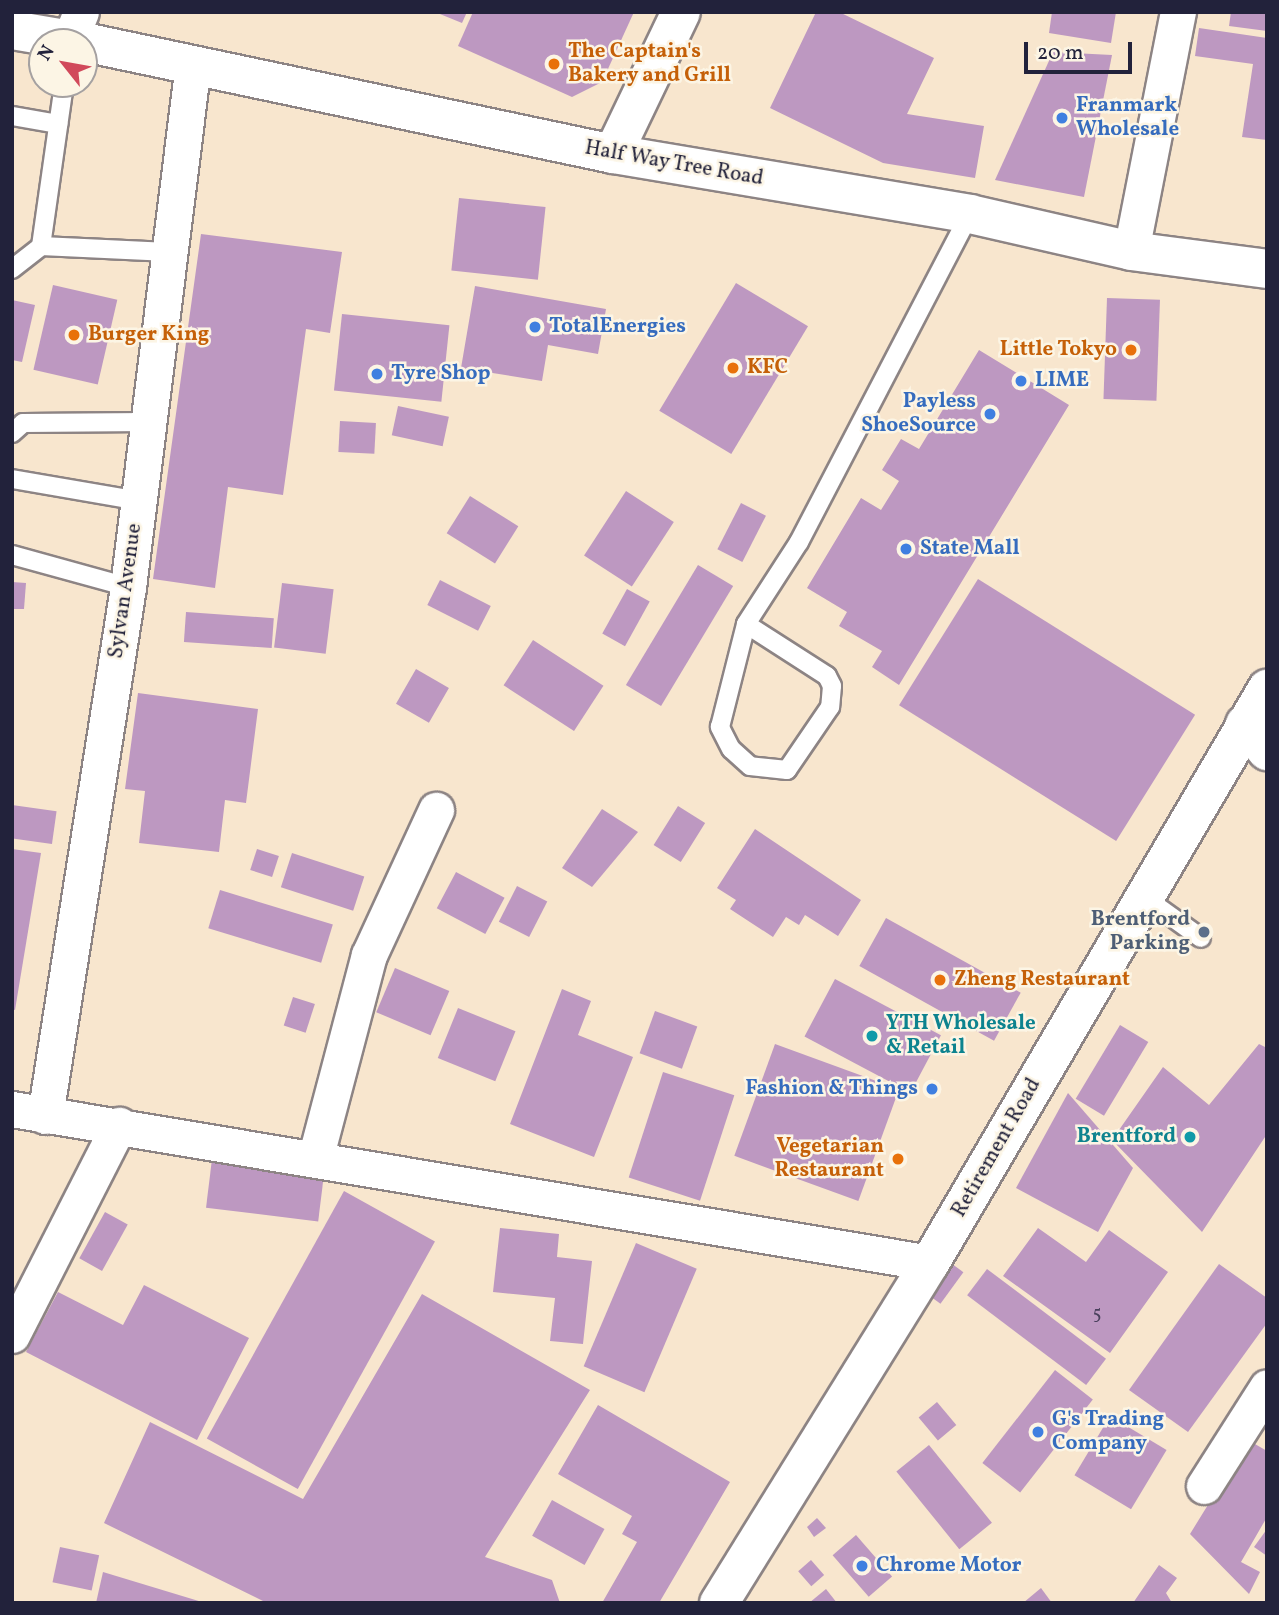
<!DOCTYPE html>
<style>
body{margin:0}
#map{position:relative;width:1279px;height:1615px;overflow:hidden;background:#f8e6ce;font-family:Vollkorn,serif}
div>[style]{position:absolute}
.building>*{inset:0;background:#bd98c1;transform-origin:0 0}
.roads{filter:drop-shadow(2px 0 #8d8484) drop-shadow(-2px 0 #8d8484) drop-shadow(0 2px #8d8484) drop-shadow(0 -2px #8d8484)}
.service>*{height:18px;margin:-9px;padding:0 9px;transform-origin:9px;border-radius:9px;background:#fff}
.minor>*{height:35px;margin:-17.5px;padding:0 17.5px;transform-origin:17.5px;border-radius:17.5px;background:#fff}
.tertiary>*{height:38px;margin:-19px;padding:0 19px;transform-origin:19px;border-radius:19px;background:#fff}
.secondary>*{height:38px;margin:-19px;padding:0 19px;transform-origin:19px;border-radius:19px;background:#fff}
.dots>*{width:19px;height:19px;translate:-50% -50%;box-sizing:border-box;border:4px solid #fcf5e5;border-radius:50%}
span{translate:-50% -50%;white-space:nowrap;text-align:center;line-height:1.15;-webkit-text-stroke:5px #fcf5e5;paint-order:stroke}
.number-label{font-size:18px;color:#49405c}
.number-label span{-webkit-text-stroke-width:0}
.food-label{font-size:21px;color:#c56008;font-weight:700}
.left{translate:0 -50%;text-align:left}
.right{translate:-100% -50%;text-align:right}
.shop-label{font-size:21px;color:#366cbe;font-weight:700}
.street-label{font-size:21px;color:#22223b}
.service-label{font-size:21px;color:#4e5e75;font-weight:700}
.culture-label{font-size:21px;color:#0d838f;font-weight:700}
.frame{position:absolute;inset:0;border:14px solid #22223b;pointer-events:none}
.north{position:absolute;left:28px;top:28px;width:70px;height:70px;box-sizing:border-box;background:#fcf5e5;border:2px solid #a5a1a1;border-radius:50%;rotate:301deg;font-size:19px;font-weight:700;line-height:28px;text-align:center;color:#22223b}
.north::after{content:'';display:block;margin:auto;width:24px;height:32px;background:#d1495b;clip-path:polygon(50% 0,100% 100%,50% 72%,0 100%)}
.scale{position:absolute;left:1024px;top:42px;width:108px;height:32px;box-sizing:border-box;border:4px solid #22223b;border-top:0;padding-left:9px;font-size:21px;line-height:24px;white-space:nowrap;color:#22223b;-webkit-text-stroke:5px #fcf5e5;paint-order:stroke}
</style>
<div id="map">
<div class="building">
<div style="clip-path:polygon(435px 12px,467px 12px,462px 23px)"></div>
<div style="clip-path:polygon(473px 12px,634px 12px,602px 82px,572px 97px,458px 46px)"></div>
<div style="clip-path:polygon(816px 12px,839px 12px,934px 58px,907px 114px,984px 126px,975px 178px,883px 163px,770px 108px)"></div>
<div style="clip-path:polygon(1052px 12px,1116px 12px,1111px 43px,1049px 33px)"></div>
<div style="clip-path:polygon(1231px 12px,1267px 12px,1267px 31px,1229px 26px)"></div>
<div style="clip-path:polygon(1199px 28px,1267px 38px,1267px 140px,1242px 137px,1253px 64px,1195px 56px)"></div>
<div style="clip-path:polygon(1053px 52px,1112px 55px,1084px 197px,995px 180px)"></div>
<div style="left:459px;top:198px;width:87px;height:73px;rotate:6deg"></div>
<div style="clip-path:polygon(201px 234px,342px 252px,330px 333px,306px 329px,283px 495px,228px 487px,215px 588px,153px 579px)"></div>
<div style="left:736px;top:283px;width:84px;height:149px;rotate:31deg"></div>
<div style="left:53px;top:285px;width:66px;height:87px;rotate:13deg"></div>
<div style="clip-path:polygon(475px 286px,606px 309px,598px 354px,548px 345px,542px 381px,461px 368px)"></div>
<div style="left:1107px;top:298px;width:53px;height:101px;rotate:2deg"></div>
<div style="clip-path:polygon(12px 300px,35px 305px,22px 362px,12px 360px)"></div>
<div style="left:342px;top:314px;width:108px;height:77px;rotate:6deg"></div>
<div style="clip-path:polygon(979px 350px,1069px 405px,899px 685px,872px 667px,882px 651px,839px 626px,847px 612px,807px 588px,861px 498px,881px 510px,899px 481px,882px 470px,901px 439px,919px 449px)"></div>
<div style="left:398px;top:406px;width:52px;height:30px;rotate:12deg"></div>
<div style="left:340px;top:421px;width:36px;height:31px;rotate:3deg"></div>
<div style="left:626px;top:491px;width:57px;height:77px;rotate:33deg"></div>
<div style="left:470px;top:496px;width:57px;height:44px;rotate:32deg"></div>
<div style="left:741px;top:503px;width:28px;height:52px;rotate:27deg"></div>
<div style="left:698px;top:565px;width:41px;height:140px;rotate:31deg"></div>
<div style="left:978px;top:579px;width:256px;height:149px;rotate:32deg"></div>
<div style="left:440px;top:580px;width:57px;height:28px;rotate:27deg"></div>
<div style="clip-path:polygon(12px 582px,26px 583px,24px 609px,12px 609px)"></div>
<div style="left:282px;top:583px;width:52px;height:65px;rotate:7deg"></div>
<div style="left:627px;top:589px;width:26px;height:51px;rotate:29deg"></div>
<div style="left:186px;top:612px;width:88px;height:30px;rotate:4deg"></div>
<div style="left:533px;top:640px;width:84px;height:54px;rotate:33deg"></div>
<div style="left:416px;top:669px;width:38px;height:40px;rotate:30deg"></div>
<div style="clip-path:polygon(138px 693px,258px 709px,246px 803px,225px 800px,219px 852px,139px 843px,145px 791px,125px 789px)"></div>
<div style="left:12px;top:805px;width:45px;height:33px;rotate:8deg"></div>
<div style="left:678px;top:806px;width:32px;height:46px;rotate:32deg"></div>
<div style="clip-path:polygon(602px 809px,638px 832px,592px 887px,562px 868px)"></div>
<div style="clip-path:polygon(755px 829px,861px 900px,838px 936px,805px 915px,799px 925px,786px 917px,773px 937px,730px 909px,736px 900px,717px 888px)"></div>
<div style="clip-path:polygon(12px 849px,41px 853px,15px 1010px,12px 1009px)"></div>
<div style="left:257px;top:849px;width:23px;height:22px;rotate:18deg"></div>
<div style="left:292px;top:853px;width:76px;height:36px;rotate:18deg"></div>
<div style="left:456px;top:872px;width:55px;height:41px;rotate:28deg"></div>
<div style="left:517px;top:886px;width:34px;height:40px;rotate:27deg"></div>
<div style="left:220px;top:890px;width:118px;height:40px;rotate:17deg"></div>
<div style="left:886px;top:918px;width:154px;height:55px;rotate:29deg"></div>
<div style="left:395px;top:968px;width:59px;height:48px;rotate:23deg"></div>
<div style="left:835px;top:979px;width:120px;height:65px;rotate:28deg"></div>
<div style="clip-path:polygon(562px 989px,591px 1001px,578px 1035px,633px 1057px,594px 1157px,510px 1124px)"></div>
<div style="left:293px;top:997px;width:23px;height:30px;rotate:18deg"></div>
<div style="left:458px;top:1008px;width:62px;height:54px;rotate:22deg"></div>
<div style="left:655px;top:1011px;width:45px;height:45px;rotate:20deg"></div>
<div style="left:1120px;top:1025px;width:33px;height:86px;rotate:31deg"></div>
<div style="left:775px;top:1044px;width:132px;height:119px;rotate:20deg"></div>
<div style="clip-path:polygon(1259px 1044px,1267px 1048px,1267px 1134px,1202px 1232px,1112px 1140px,1163px 1067px,1209px 1105px)"></div>
<div style="left:663px;top:1072px;width:75px;height:111px;rotate:18deg"></div>
<div style="clip-path:polygon(1068px 1093px,1133px 1168px,1098px 1232px,1016px 1188px)"></div>
<div style="left:212px;top:1159px;width:113px;height:49px;rotate:7deg"></div>
<div style="left:344px;top:1191px;width:104px;height:283px;rotate:29deg"></div>
<div style="left:105px;top:1212px;width:26px;height:53px;rotate:29deg"></div>
<div style="clip-path:polygon(500px 1228px,559px 1234px,557px 1257px,592px 1261px,583px 1344px,550px 1341px,555px 1298px,493px 1292px)"></div>
<div style="clip-path:polygon(1038px 1228px,1086px 1262px,1109px 1230px,1168px 1272px,1110px 1353px,1003px 1276px)"></div>
<div style="left:636px;top:1243px;width:66px;height:134px;rotate:23deg"></div>
<div style="left:948px;top:1261px;width:19px;height:39px;rotate:36deg"></div>
<div style="clip-path:polygon(1219px 1264px,1267px 1298px,1267px 1323px,1188px 1432px,1129px 1390px)"></div>
<div style="left:987px;top:1269px;width:149px;height:33px;rotate:37deg"></div>
<div style="clip-path:polygon(144px 1285px,249px 1338px,197px 1440px,26px 1352px,58px 1292px,123px 1325px)"></div>
<div style="clip-path:polygon(422px 1294px,590px 1390px,485px 1557px,552px 1580px,560px 1603px,267px 1603px,104px 1523px,150px 1422px,303px 1499px)"></div>
<div style="left:1055px;top:1370px;width:48px;height:118px;rotate:38deg"></div>
<div style="left:937px;top:1402px;width:30px;height:24px;rotate:50deg"></div>
<div style="clip-path:polygon(598px 1405px,730px 1482px,659px 1603px,602px 1603px,637px 1542px,622px 1534px,632px 1516px,558px 1474px)"></div>
<div style="left:1110px;top:1416px;width:66px;height:69px;rotate:31deg"></div>
<div style="clip-path:polygon(1248px 1440px,1267px 1451px,1267px 1517px,1241px 1562px,1260px 1572px,1249px 1594px,1190px 1534px)"></div>
<div style="left:929px;top:1445px;width:100px;height:42px;rotate:51deg"></div>
<div style="left:552px;top:1500px;width:60px;height:41px;rotate:29deg"></div>
<div style="clip-path:polygon(817px 1518px,826px 1528px,814px 1537px,807px 1527px)"></div>
<div style="clip-path:polygon(1267px 1529px,1267px 1556px,1254px 1547px)"></div>
<div style="left:856px;top:1535px;width:55px;height:31px;rotate:49deg"></div>
<div style="left:60px;top:1547px;width:40px;height:36px;rotate:12deg"></div>
<div style="left:811px;top:1560px;width:20px;height:17px;rotate:49deg"></div>
<div style="clip-path:polygon(1159px 1565px,1177px 1578px,1166px 1593px,1172px 1603px,1133px 1603px)"></div>
<div style="clip-path:polygon(103px 1572px,202px 1602px,202px 1603px,96px 1603px)"></div>
<div style="clip-path:polygon(1041px 1588px,1052px 1603px,1023px 1603px)"></div>
<div style="clip-path:polygon(826px 1589px,837px 1603px,809px 1603px)"></div>
</div>
<div class="roads">
<div class="service">
<div style="left:12px;top:116px;width:47px;rotate:9.9deg"></div>
<div style="left:41px;top:246px;width:128px;rotate:2.7deg"></div>
<div style="left:12px;top:269px;width:37px;rotate:-38deg"></div>
<div style="left:41px;top:246px;width:164px;rotate:-81.9deg"></div>
<div style="left:12px;top:433px;width:15px;rotate:-42deg"></div>
<div style="left:23px;top:423px;width:125px;rotate:-0.5deg"></div>
<div style="left:12px;top:479px;width:129px;rotate:9.8deg"></div>
<div style="left:12px;top:555px;width:120px;rotate:15.4deg"></div>
<div style="left:746px;top:624px;width:96px;rotate:32.7deg"></div>
<div style="left:827px;top:676px;width:11px;rotate:63deg"></div>
<div style="left:832px;top:686px;width:21px;rotate:95deg"></div>
<div style="left:830px;top:707px;width:76px;rotate:124.3deg"></div>
<div style="left:787px;top:770px;width:37px;rotate:-174deg"></div>
<div style="left:750px;top:766px;width:25px;rotate:-138deg"></div>
<div style="left:731px;top:749px;width:25px;rotate:-117deg"></div>
<div style="left:720px;top:727px;width:106px;rotate:-75.8deg"></div>
<div style="left:746px;top:624px;width:98px;rotate:-57.1deg"></div>
<div style="left:799px;top:542px;width:370px;rotate:-62.5deg"></div>
<div style="left:1144px;top:897px;width:70px;rotate:35.7deg"></div>
</div>
<div class="minor">
<div style="left:70px;top:39px;width:29px;rotate:-68deg"></div>
<div style="left:1131px;top:251px;width:244px;rotate:-78.9deg"></div>
<div style="left:12px;top:1109px;width:931px;rotate:9.52deg"></div>
<div style="left:45px;top:1116px;width:535px;rotate:-81.08deg"></div>
<div style="left:128px;top:587px;width:527px;rotate:-82.92deg"></div>
<div style="left:315px;top:1159px;width:211px;rotate:-75.2deg"></div>
<div style="left:369px;top:955px;width:160px;rotate:-65.2deg"></div>
<div style="left:12px;top:1335px;width:236px;rotate:-63deg"></div>
<div style="left:1204px;top:1486px;width:117px;rotate:-57.5deg"></div>
</div>
<div class="tertiary">
<div style="left:613px;top:154px;width:157px;rotate:-64.4deg"></div>
<div style="left:1245px;top:724px;width:35px;rotate:51deg"></div>
</div>
<div class="secondary">
<div style="left:12px;top:30px;width:72px;rotate:9.6deg"></div>
<div style="left:84px;top:42px;width:541px;rotate:11.95deg"></div>
<div style="left:613px;top:154px;width:362px;rotate:9.5deg"></div>
<div style="left:970px;top:214px;width:165px;rotate:12.9deg"></div>
<div style="left:1131px;top:251px;width:137px;rotate:7.5deg"></div>
<div style="left:719px;top:1603px;width:400px;rotate:-58.2deg"></div>
<div style="left:930px;top:1263px;width:666px;rotate:-59.58deg"></div>
</div>
</div>
<div class="dots">
<div style="left:554px;top:64px;background:#e8710a"></div>
<div style="left:1062px;top:118px;background:#3f7fe0"></div>
<div style="left:535px;top:327px;background:#3f7fe0"></div>
<div style="left:74px;top:335px;background:#e8710a"></div>
<div style="left:1131px;top:350px;background:#e8710a"></div>
<div style="left:733px;top:368px;background:#e8710a"></div>
<div style="left:377px;top:374px;background:#3f7fe0"></div>
<div style="left:1021px;top:381px;background:#3f7fe0"></div>
<div style="left:990px;top:414px;background:#3f7fe0"></div>
<div style="left:906px;top:549px;background:#3f7fe0"></div>
<div style="left:1204px;top:932px;background:#5c6f8a"></div>
<div style="left:940px;top:980px;background:#e8710a"></div>
<div style="left:872px;top:1036px;background:#0f9aa8"></div>
<div style="left:932px;top:1089px;background:#3f7fe0"></div>
<div style="left:1190px;top:1137px;background:#0f9aa8"></div>
<div style="left:898px;top:1159px;background:#e8710a"></div>
<div style="left:1038px;top:1432px;background:#3f7fe0"></div>
<div style="left:862px;top:1566px;background:#3f7fe0"></div>
</div>
<div class="number-label">
<span style="left:1097px;top:1315px">5</span>
</div>
<div class="food-label">
<span class="left" style="left:568px;top:64px">The Captain's<br>Bakery and Grill</span>
<span class="left" style="left:88px;top:335px">Burger King</span>
<span class="right" style="left:1117px;top:350px">Little Tokyo</span>
<span class="left" style="left:747px;top:368px">KFC</span>
<span class="left" style="left:954px;top:980px">Zheng Restaurant</span>
<span class="right" style="left:884px;top:1159px">Vegetarian<br>Restaurant</span>
</div>
<div class="shop-label">
<span class="left" style="left:1076px;top:118px">Franmark<br>Wholesale</span>
<span class="left" style="left:549px;top:327px">TotalEnergies</span>
<span class="left" style="left:391px;top:374px">Tyre Shop</span>
<span class="left" style="left:1035px;top:381px">LIME</span>
<span class="right" style="left:976px;top:414px">Payless<br>ShoeSource</span>
<span class="left" style="left:920px;top:549px">State Mall</span>
<span class="right" style="left:918px;top:1089px">Fashion &amp; Things</span>
<span class="left" style="left:1052px;top:1432px">G's Trading<br>Company</span>
<span class="left" style="left:876px;top:1566px">Chrome Motor</span>
</div>
<div class="street-label">
<span style="left:674px;top:164px;rotate:10deg">Half Way Tree Road</span>
<span style="left:126px;top:591px;rotate:-82deg">Sylvan Avenue</span>
<span style="left:997px;top:1148px;rotate:-60deg">Retirement Road</span>
</div>
<div class="service-label">
<span class="right" style="left:1190px;top:932px">Brentford<br>Parking</span>
</div>
<div class="culture-label">
<span class="left" style="left:886px;top:1036px">YTH Wholesale<br>&amp; Retail</span>
<span class="right" style="left:1176px;top:1137px">Brentford</span>
</div>
<div class="frame"></div>
<div class="north">N</div>
<div class="scale">20 m</div>
</div>
